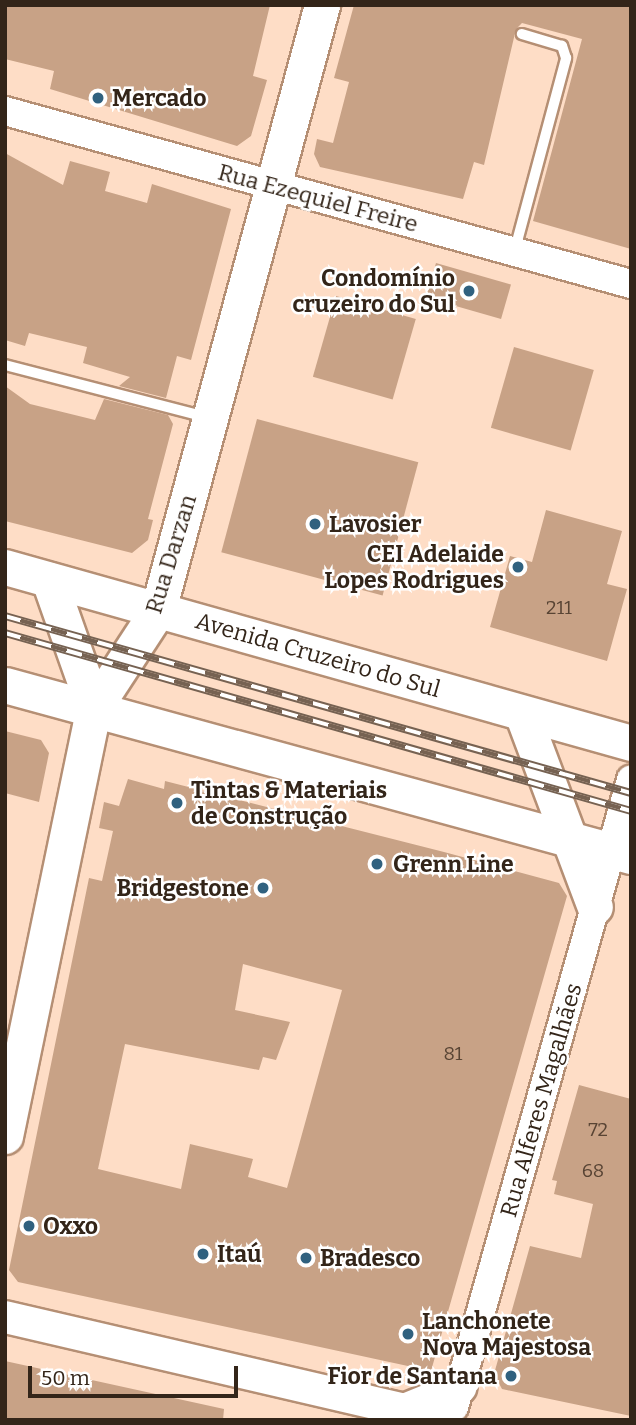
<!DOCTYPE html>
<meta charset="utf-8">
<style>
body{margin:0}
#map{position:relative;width:636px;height:1425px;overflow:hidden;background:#feddc6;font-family:Bitter,serif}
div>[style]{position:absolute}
.building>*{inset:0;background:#c8a286;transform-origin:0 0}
.roads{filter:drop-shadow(2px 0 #b58f74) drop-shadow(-2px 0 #b58f74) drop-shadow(0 2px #b58f74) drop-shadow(0 -2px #b58f74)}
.service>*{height:10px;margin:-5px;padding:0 5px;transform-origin:5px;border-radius:5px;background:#fff}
.tertiary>*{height:28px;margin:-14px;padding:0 14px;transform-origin:14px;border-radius:14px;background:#fff}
.secondary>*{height:32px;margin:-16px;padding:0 16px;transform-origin:16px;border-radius:16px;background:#fff}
.primary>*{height:35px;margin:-17.5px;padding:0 17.5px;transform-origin:17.5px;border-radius:17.5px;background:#fff}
.rail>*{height:8px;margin-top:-4px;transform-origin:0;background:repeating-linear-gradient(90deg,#fff 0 16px,#766252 0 32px);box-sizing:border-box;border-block:2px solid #766252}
.dots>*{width:19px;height:19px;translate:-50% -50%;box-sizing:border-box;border:4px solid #fff;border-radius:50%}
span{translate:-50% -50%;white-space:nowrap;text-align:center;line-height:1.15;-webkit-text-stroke:5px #fff;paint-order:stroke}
.number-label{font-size:19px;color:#584434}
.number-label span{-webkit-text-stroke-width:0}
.poi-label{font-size:23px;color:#332519;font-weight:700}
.left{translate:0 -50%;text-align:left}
.right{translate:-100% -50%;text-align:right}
.street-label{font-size:23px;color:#332519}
.frame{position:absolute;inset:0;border:7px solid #332519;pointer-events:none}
.scale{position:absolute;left:28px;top:1366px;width:210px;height:32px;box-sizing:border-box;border:4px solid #332519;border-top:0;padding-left:9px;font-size:21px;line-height:24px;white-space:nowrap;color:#332519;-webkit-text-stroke:5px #fff;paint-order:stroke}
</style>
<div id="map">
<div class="building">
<div style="clip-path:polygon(5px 5px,270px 5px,253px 76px,267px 80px,251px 136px,237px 146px,50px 89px,54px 71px,5px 59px)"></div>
<div style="clip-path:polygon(354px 5px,631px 5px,631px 249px,533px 221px,582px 39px,522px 23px,516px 29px,484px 165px,474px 162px,463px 199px,320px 167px,314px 154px,317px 139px,333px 143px,349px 82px,334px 78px)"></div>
<div style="clip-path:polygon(5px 153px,63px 185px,70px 161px,110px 172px,105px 191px,147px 203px,152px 184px,231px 209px,191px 360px,177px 356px,166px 398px,119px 386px,130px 377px,83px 363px,87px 347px,29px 333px,25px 346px,5px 340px)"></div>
<div style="left:436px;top:263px;width:78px;height:36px;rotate:16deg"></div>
<div style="left:336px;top:296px;width:83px;height:84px;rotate:16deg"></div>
<div style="left:514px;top:347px;width:83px;height:84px;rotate:16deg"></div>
<div style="clip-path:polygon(5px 386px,30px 404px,95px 420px,104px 399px,168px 415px,173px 424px,148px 519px,153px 520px,148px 540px,132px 553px,5px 521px)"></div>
<div style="left:257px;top:419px;width:167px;height:138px;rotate:15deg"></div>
<div style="clip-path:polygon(546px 510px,622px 531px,607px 584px,627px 589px,607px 661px,490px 627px,510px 556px,532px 562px)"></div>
<div style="clip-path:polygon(5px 731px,41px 740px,49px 753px,39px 802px,5px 793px)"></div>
<div style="clip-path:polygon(evenodd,128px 779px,164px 789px,165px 781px,444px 852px,559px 883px,567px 896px,431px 1371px,18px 1282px,9px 1270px,89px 878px,102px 881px,113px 831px,99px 828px,104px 802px,119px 806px,128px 779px,243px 964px,342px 990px,287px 1188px,248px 1177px,253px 1159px,190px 1144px,181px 1189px,98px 1169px,125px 1044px,259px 1070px,263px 1057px,276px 1060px,290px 1022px,235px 1010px,243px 964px)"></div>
<div style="clip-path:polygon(579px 1085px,631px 1099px,631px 1416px,502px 1389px,494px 1374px,530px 1246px,581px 1258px,593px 1204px,554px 1194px,557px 1181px,552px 1180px)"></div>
<div style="clip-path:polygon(5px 1361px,224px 1409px,223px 1420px,5px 1420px)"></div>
</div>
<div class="roads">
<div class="service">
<div style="left:515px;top:249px;width:198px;rotate:-75deg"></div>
<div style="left:566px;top:58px;width:13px;rotate:-108deg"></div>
<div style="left:562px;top:46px;width:42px;rotate:-163.3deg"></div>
<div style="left:5px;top:365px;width:208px;rotate:14.5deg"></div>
</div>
<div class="tertiary">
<div style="left:5px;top:111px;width:649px;rotate:15.45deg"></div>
<div style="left:454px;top:1407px;width:652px;rotate:-74.24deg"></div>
</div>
<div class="secondary">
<div style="left:5px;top:1317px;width:453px;rotate:13.1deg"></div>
<div style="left:404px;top:1410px;width:61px;rotate:-22deg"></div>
</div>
<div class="primary">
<div style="left:5px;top:567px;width:650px;rotate:15.7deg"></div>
<div style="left:49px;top:580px;width:136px;rotate:70.6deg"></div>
<div style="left:5px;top:685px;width:649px;rotate:15.28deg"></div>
<div style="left:522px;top:713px;width:207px;rotate:69.4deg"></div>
<div style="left:5px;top:1136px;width:437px;rotate:-78.3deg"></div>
<div style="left:94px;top:708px;width:117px;rotate:-56.9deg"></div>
<div style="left:158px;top:610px;width:627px;rotate:-74.83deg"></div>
</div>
</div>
<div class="rail">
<div style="left:5px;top:616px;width:651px;rotate:15.79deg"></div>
<div style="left:5px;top:633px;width:651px;rotate:15.87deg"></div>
</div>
<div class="dots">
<div style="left:98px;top:98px;background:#30617f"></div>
<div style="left:469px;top:291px;background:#30617f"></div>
<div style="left:315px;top:524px;background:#30617f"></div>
<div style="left:518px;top:567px;background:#30617f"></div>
<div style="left:177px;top:803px;background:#30617f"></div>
<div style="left:377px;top:864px;background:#30617f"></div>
<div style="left:263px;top:888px;background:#30617f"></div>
<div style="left:29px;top:1226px;background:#30617f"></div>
<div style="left:203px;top:1254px;background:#30617f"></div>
<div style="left:306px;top:1258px;background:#30617f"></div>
<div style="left:408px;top:1334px;background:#30617f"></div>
<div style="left:511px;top:1376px;background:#30617f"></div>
</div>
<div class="number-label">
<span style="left:559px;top:608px">211</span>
<span style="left:453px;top:1054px">81</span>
<span style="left:598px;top:1130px">72</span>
<span style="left:593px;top:1171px">68</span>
</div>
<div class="poi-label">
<span class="left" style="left:112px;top:98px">Mercado</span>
<span class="right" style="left:455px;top:291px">Condomínio<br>cruzeiro do Sul</span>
<span class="left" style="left:329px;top:524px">Lavosier</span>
<span class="right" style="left:504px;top:567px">CEI Adelaide<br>Lopes Rodrigues</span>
<span class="left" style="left:191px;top:803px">Tintas &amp; Materiais<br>de Construção</span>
<span class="left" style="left:393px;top:864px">Grenn Line</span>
<span class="right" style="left:249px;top:888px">Bridgestone</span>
<span class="left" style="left:43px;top:1226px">Oxxo</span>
<span class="left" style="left:217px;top:1254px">Itaú</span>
<span class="left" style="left:320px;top:1258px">Bradesco</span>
<span class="left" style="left:422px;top:1334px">Lanchonete<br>Nova Majestosa</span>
<span class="right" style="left:497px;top:1376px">Fior de Santana</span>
</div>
<div class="street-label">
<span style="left:318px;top:198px;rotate:15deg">Rua Ezequiel Freire</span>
<span style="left:171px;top:554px;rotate:-73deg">Rua Darzan</span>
<span style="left:318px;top:655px;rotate:16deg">Avenida Cruzeiro do Sul</span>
<span style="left:541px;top:1100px;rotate:-74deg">Rua Alferes Magalhães</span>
</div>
<div class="frame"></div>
<div class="scale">50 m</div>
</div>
